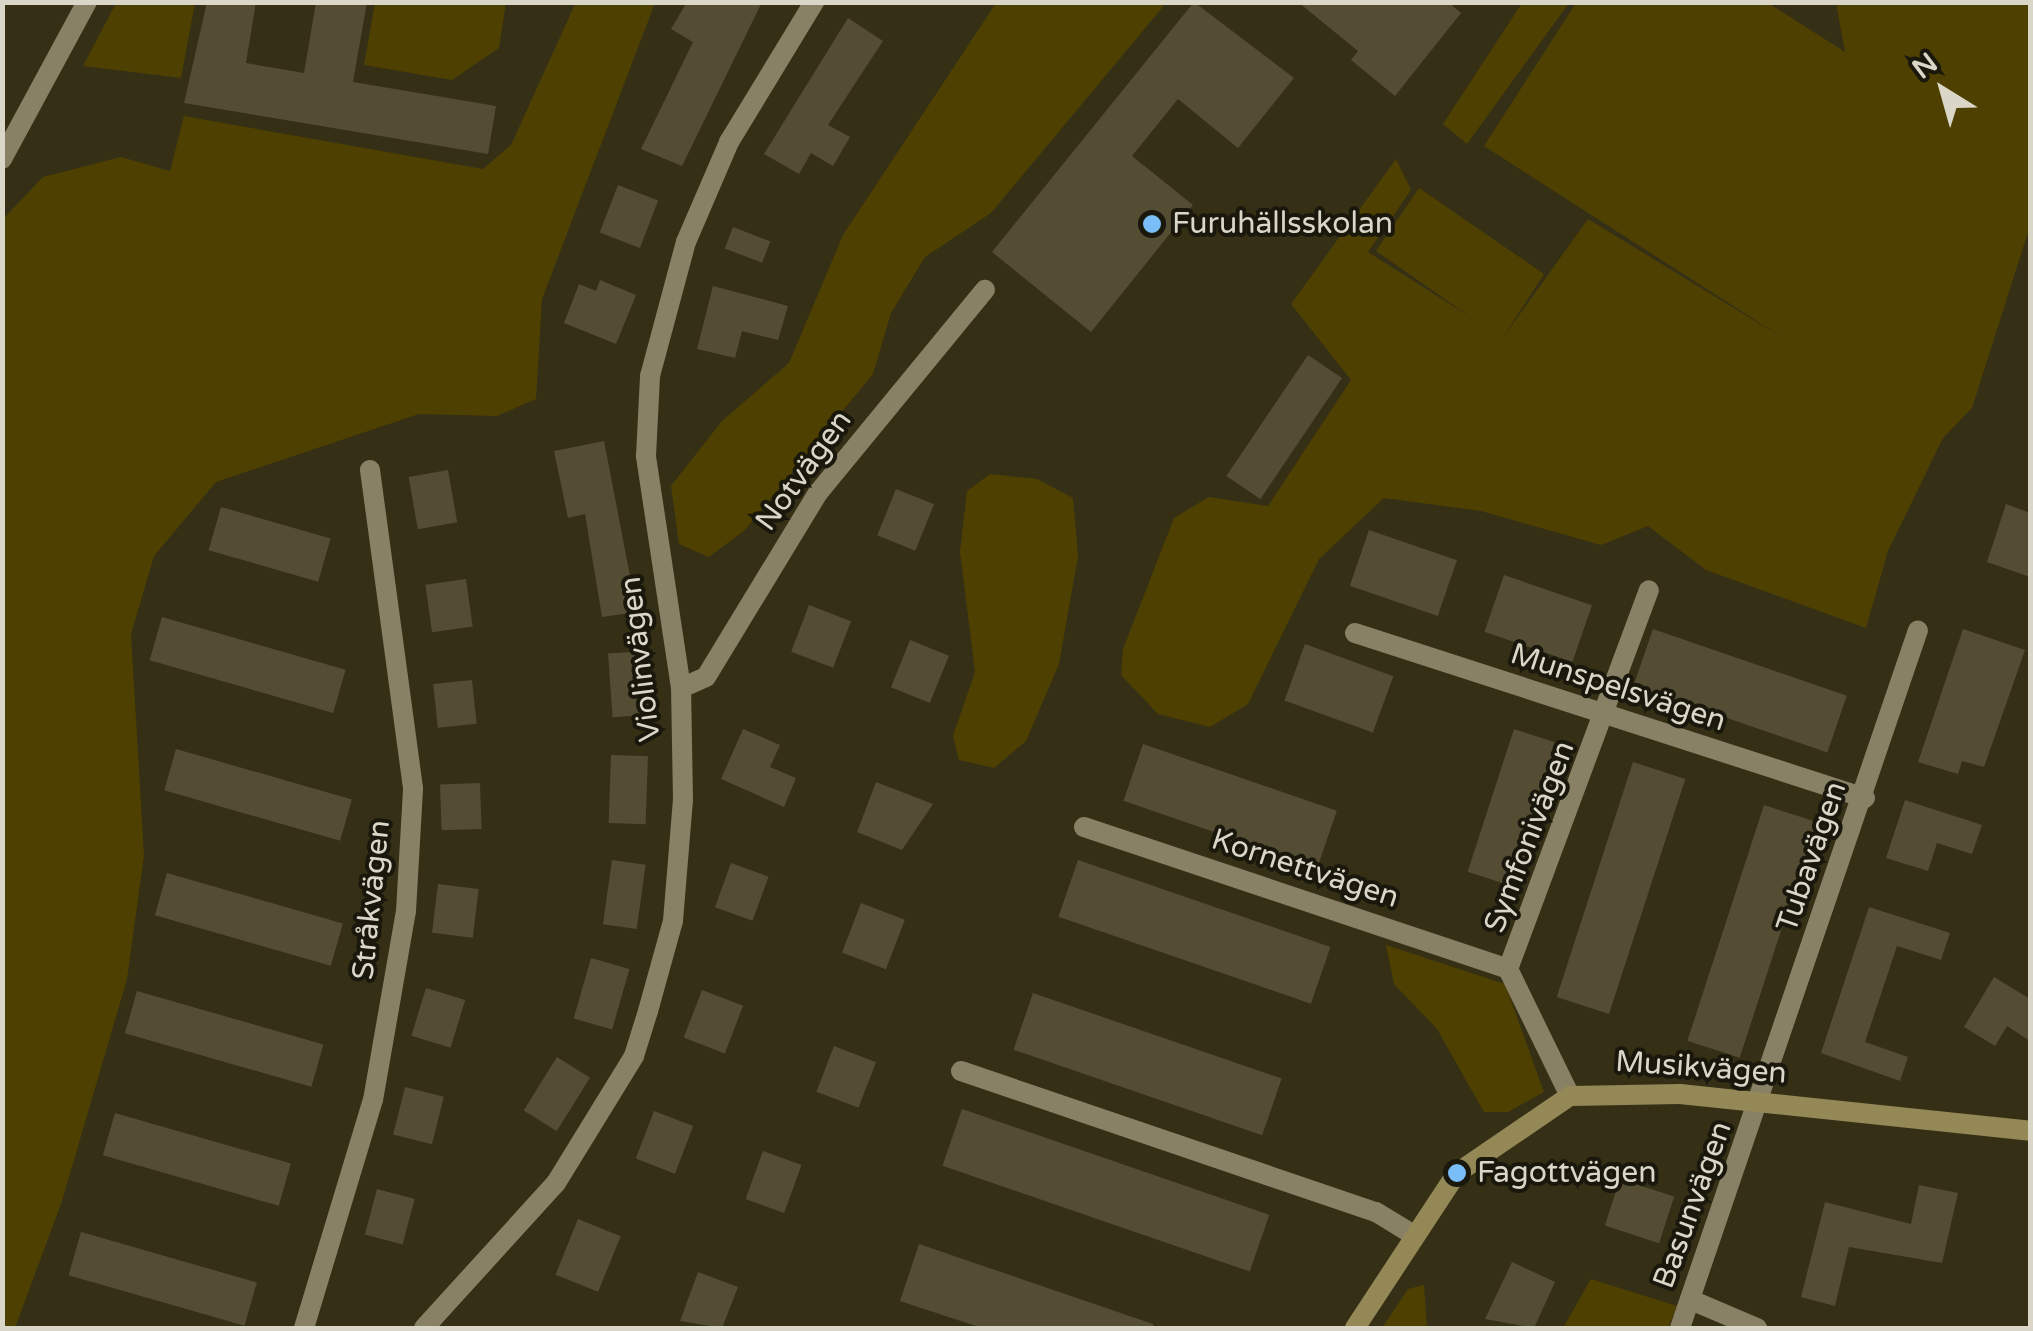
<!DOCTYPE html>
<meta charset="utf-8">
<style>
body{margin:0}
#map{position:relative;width:2033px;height:1331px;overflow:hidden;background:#352f16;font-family:"Varela Round",sans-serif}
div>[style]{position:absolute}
.green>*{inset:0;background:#4e4000}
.building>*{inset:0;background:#544d34;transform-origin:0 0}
.street>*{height:20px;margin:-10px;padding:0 10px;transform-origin:10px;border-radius:10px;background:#888166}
.secondary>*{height:20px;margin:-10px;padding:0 10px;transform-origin:10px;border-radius:10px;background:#948857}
.dots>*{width:28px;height:28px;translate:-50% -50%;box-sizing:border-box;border:5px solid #1a170c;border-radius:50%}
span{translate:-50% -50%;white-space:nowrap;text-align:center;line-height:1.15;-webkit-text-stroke:8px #1a170c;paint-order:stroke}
.poi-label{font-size:30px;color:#dbd7c8}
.left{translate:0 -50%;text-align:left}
.street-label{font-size:30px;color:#dbd7c8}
.frame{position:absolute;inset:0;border:5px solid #dbd7c8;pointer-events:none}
.north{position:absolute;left:1893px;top:40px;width:100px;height:100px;-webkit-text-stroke:8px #1a170c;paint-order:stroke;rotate:323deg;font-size:28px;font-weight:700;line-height:40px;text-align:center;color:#dbd7c8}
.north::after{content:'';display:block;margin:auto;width:35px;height:45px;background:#dbd7c8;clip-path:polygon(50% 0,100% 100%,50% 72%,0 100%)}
</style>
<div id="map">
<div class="green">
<div style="clip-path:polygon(576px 2px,655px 3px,542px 299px,536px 399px,497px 416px,419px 414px,216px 482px,154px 556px,131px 634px,144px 856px,127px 979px,62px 1201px,15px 1328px,3px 1328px,3px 219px,43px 177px,121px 157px,170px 171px,184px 116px,483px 169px,511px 145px)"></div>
<div style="clip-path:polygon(116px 3px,195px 3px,181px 78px,83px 66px)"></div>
<div style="clip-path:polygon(375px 3px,506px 3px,499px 48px,452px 80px,364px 65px)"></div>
<div style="clip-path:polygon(996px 3px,1166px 3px,991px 213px,925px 257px,891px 313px,873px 374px,745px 530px,709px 557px,679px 544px,671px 486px,722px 421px,789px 363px,843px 235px)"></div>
<div style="clip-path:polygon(1522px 3px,1569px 3px,1467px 144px,1443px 124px)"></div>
<div style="clip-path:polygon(1576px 3px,1768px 3px,1845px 52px,1836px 3px,2030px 3px,2030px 226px,1972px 408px,1943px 438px,1888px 551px,1866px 628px,1706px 570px,1648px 526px,1601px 545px,1481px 511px,1384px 498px,1319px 559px,1248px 704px,1210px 727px,1158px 714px,1121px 675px,1123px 649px,1174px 518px,1209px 497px,1268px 506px,1351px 380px,1291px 304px,1396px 159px,1411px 190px,1368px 252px,1472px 318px,1376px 251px,1419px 188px,1544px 274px,1502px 339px,1588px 219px,1783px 338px,1484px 146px)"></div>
<div style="clip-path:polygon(990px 474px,1037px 479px,1073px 498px,1078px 556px,1059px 664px,1026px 741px,994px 768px,959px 760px,953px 736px,975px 672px,960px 552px,967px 491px)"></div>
<div style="clip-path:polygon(1386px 945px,1505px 984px,1544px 1092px,1508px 1112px,1484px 1112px,1437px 1029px,1394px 984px)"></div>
<div style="clip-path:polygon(1591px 1279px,1677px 1306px,1668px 1328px,1563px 1328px)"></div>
<div style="clip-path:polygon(1424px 1285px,1427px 1328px,1382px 1328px,1408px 1289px)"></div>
</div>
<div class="building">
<div style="clip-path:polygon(207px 2px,256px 2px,246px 63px,304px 73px,316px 2px,367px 2px,353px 82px,496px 106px,488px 154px,184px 103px)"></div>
<div style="clip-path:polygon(687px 2px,762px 2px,682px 166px,641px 149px,693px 42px,671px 29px)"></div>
<div style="clip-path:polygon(1194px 2px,1294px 78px,1238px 148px,1178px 99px,1132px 156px,1193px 205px,1091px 332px,992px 252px)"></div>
<div style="clip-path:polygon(1298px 2px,1448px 2px,1461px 13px,1395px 96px,1351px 60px,1358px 51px)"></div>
<div style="clip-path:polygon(848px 18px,883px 41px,828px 125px,850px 137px,833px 166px,811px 153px,799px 174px,764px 154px)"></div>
<div style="left:618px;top:185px;width:43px;height:51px;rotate:21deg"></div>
<div style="left:733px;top:227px;width:40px;height:23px;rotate:21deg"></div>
<div style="clip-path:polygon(600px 280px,636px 295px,616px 344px,564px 323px,579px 284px,596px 291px)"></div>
<div style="clip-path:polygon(713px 286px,788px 306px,778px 340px,742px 331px,735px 358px,697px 349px)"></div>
<div style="left:1308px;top:355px;width:41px;height:146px;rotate:34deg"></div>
<div style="clip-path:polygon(604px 441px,637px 612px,602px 617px,585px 514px,568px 518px,554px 451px)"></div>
<div style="left:448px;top:470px;width:53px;height:40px;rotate:80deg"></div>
<div style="left:896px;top:489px;width:41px;height:50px;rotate:22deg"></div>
<div style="clip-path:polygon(2006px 504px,2030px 513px,2030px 577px,1987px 562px)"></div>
<div style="left:221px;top:507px;width:114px;height:45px;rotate:16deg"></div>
<div style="left:1369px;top:530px;width:93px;height:59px;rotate:19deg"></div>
<div style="left:1504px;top:575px;width:93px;height:60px;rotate:19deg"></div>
<div style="left:466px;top:579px;width:48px;height:41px;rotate:82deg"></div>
<div style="left:809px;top:605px;width:45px;height:50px;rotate:21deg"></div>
<div style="left:162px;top:617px;width:191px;height:45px;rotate:16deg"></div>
<div style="left:1653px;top:629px;width:205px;height:60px;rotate:19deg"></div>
<div style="clip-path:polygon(1963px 629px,2025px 650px,1984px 767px,1962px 761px,1958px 774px,1918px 762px)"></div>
<div style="left:910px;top:640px;width:42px;height:51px;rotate:22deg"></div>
<div style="left:1305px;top:644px;width:94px;height:60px;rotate:20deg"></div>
<div style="left:644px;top:651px;width:64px;height:36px;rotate:86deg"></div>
<div style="left:472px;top:680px;width:44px;height:39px;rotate:84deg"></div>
<div style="clip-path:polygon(743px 729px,780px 745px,770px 767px,796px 778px,784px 807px,721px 779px)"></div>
<div style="left:1514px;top:729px;width:55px;height:150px;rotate:18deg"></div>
<div style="left:1143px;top:744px;width:205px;height:60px;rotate:19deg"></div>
<div style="left:176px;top:749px;width:183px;height:43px;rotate:16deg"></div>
<div style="left:611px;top:755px;width:37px;height:68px;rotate:2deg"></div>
<div style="left:1633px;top:762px;width:55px;height:247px;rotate:18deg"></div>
<div style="clip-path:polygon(876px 782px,933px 804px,902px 850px,857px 832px)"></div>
<div style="left:480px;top:783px;width:46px;height:40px;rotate:88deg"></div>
<div style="clip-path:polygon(1905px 800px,1982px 825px,1972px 854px,1937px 843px,1928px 871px,1886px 858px)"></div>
<div style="left:1764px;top:805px;width:55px;height:248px;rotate:18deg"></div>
<div style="left:612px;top:860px;width:34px;height:65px;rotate:8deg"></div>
<div style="left:1078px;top:860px;width:267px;height:60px;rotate:19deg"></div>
<div style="left:731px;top:863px;width:40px;height:47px;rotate:20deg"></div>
<div style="left:167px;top:873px;width:183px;height:44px;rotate:16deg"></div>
<div style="left:438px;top:884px;width:41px;height:49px;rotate:7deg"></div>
<div style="left:861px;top:903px;width:47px;height:53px;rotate:21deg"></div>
<div style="clip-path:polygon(1869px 907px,1950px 933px,1941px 960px,1897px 946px,1865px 1042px,1908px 1057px,1900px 1081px,1821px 1053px)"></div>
<div style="left:591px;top:958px;width:40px;height:63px;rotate:16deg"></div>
<div style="clip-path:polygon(1994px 977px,2030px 999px,2030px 1041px,2007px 1026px,1995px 1046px,1964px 1027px)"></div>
<div style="left:426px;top:988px;width:41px;height:50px;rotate:17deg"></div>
<div style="left:702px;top:990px;width:44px;height:51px;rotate:21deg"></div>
<div style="left:137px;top:991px;width:194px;height:44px;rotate:16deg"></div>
<div style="left:1033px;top:993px;width:263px;height:60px;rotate:19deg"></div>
<div style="left:834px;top:1046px;width:45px;height:49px;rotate:21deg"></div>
<div style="left:557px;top:1057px;width:39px;height:63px;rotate:32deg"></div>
<div style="left:405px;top:1087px;width:40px;height:49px;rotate:14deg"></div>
<div style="left:962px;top:1109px;width:325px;height:60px;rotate:19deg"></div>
<div style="left:654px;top:1111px;width:42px;height:51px;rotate:21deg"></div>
<div style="left:115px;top:1113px;width:183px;height:44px;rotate:16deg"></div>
<div style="left:763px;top:1151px;width:41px;height:51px;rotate:20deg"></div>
<div style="left:1620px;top:1179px;width:57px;height:49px;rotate:18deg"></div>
<div style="clip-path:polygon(1919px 1185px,1958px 1193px,1942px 1263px,1849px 1247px,1835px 1306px,1801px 1297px,1825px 1202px,1911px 1224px)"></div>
<div style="left:377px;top:1189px;width:39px;height:47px;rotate:15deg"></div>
<div style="left:578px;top:1219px;width:46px;height:60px;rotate:22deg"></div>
<div style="left:81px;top:1232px;width:183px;height:45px;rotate:16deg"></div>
<div style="clip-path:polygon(919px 1244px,1153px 1324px,1153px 1328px,982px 1328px,900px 1301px)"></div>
<div style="clip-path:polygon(1512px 1262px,1555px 1282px,1534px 1328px,1485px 1319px)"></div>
<div style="clip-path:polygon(698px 1272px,738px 1287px,722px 1328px,680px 1321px)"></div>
</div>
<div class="street">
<div style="left:2px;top:159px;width:179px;rotate:-61.6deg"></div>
<div style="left:1355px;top:633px;width:536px;rotate:17.93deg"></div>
<div style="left:681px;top:688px;width:27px;rotate:-24deg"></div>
<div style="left:706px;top:677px;width:215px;rotate:-58.7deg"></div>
<div style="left:818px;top:493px;width:263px;rotate:-50.6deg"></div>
<div style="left:1084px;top:827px;width:447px;rotate:18.5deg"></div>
<div style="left:1508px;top:969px;width:404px;rotate:-69.6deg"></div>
<div style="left:1508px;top:969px;width:141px;rotate:64deg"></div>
<div style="left:961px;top:1071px;width:438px;rotate:18.8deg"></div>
<div style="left:1376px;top:1212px;width:42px;rotate:31.4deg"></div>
<div style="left:1691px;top:1300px;width:72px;rotate:23deg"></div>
<div style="left:304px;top:1328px;width:238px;rotate:-73.2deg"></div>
<div style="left:373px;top:1100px;width:192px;rotate:-80.1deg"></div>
<div style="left:406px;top:911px;width:123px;rotate:-86.7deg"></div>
<div style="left:413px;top:788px;width:321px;rotate:-97.7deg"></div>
<div style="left:424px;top:1328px;width:196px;rotate:-47.7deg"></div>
<div style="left:556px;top:1183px;width:149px;rotate:-58.4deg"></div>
<div style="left:634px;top:1056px;width:47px;rotate:-72.7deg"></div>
<div style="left:648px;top:1011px;width:93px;rotate:-74.5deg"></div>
<div style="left:673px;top:921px;width:121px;rotate:-85.3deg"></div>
<div style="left:683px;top:800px;width:112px;rotate:-91deg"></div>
<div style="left:681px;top:688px;width:235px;rotate:-98.6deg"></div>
<div style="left:646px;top:456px;width:80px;rotate:-87.1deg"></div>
<div style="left:650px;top:376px;width:139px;rotate:-75deg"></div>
<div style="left:686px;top:242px;width:109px;rotate:-66.7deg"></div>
<div style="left:729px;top:142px;width:164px;rotate:-58.7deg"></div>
<div style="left:1680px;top:1328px;width:737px;rotate:-71.17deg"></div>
</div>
<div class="secondary">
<div style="left:1355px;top:1328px;width:186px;rotate:-56.7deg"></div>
<div style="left:1457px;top:1173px;width:137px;rotate:-34.3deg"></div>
<div style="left:1570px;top:1096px;width:110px;rotate:-1deg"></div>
<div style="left:1680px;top:1094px;width:352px;rotate:6deg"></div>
</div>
<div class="dots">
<div style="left:1152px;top:224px;background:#7abef8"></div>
<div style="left:1457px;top:1173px;background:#7abef8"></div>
</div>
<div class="poi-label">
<span class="left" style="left:1172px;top:224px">Furuhällsskolan</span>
<span class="left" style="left:1477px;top:1173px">Fagottvägen</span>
</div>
<div class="street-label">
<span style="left:804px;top:471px;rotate:-54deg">Notvägen</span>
<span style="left:641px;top:659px;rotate:-97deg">Violinvägen</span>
<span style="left:1618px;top:688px;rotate:18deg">Munspelsvägen</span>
<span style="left:1530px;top:837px;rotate:-69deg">Symfonivägen</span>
<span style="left:1812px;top:857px;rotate:-71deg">Tubavägen</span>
<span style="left:1305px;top:869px;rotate:18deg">Kornettvägen</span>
<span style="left:372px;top:900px;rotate:-84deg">Stråkvägen</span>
<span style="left:1701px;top:1068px;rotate:4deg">Musikvägen</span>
<span style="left:1693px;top:1205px;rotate:-70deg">Basunvägen</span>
</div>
<div class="frame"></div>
<div class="north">N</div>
</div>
